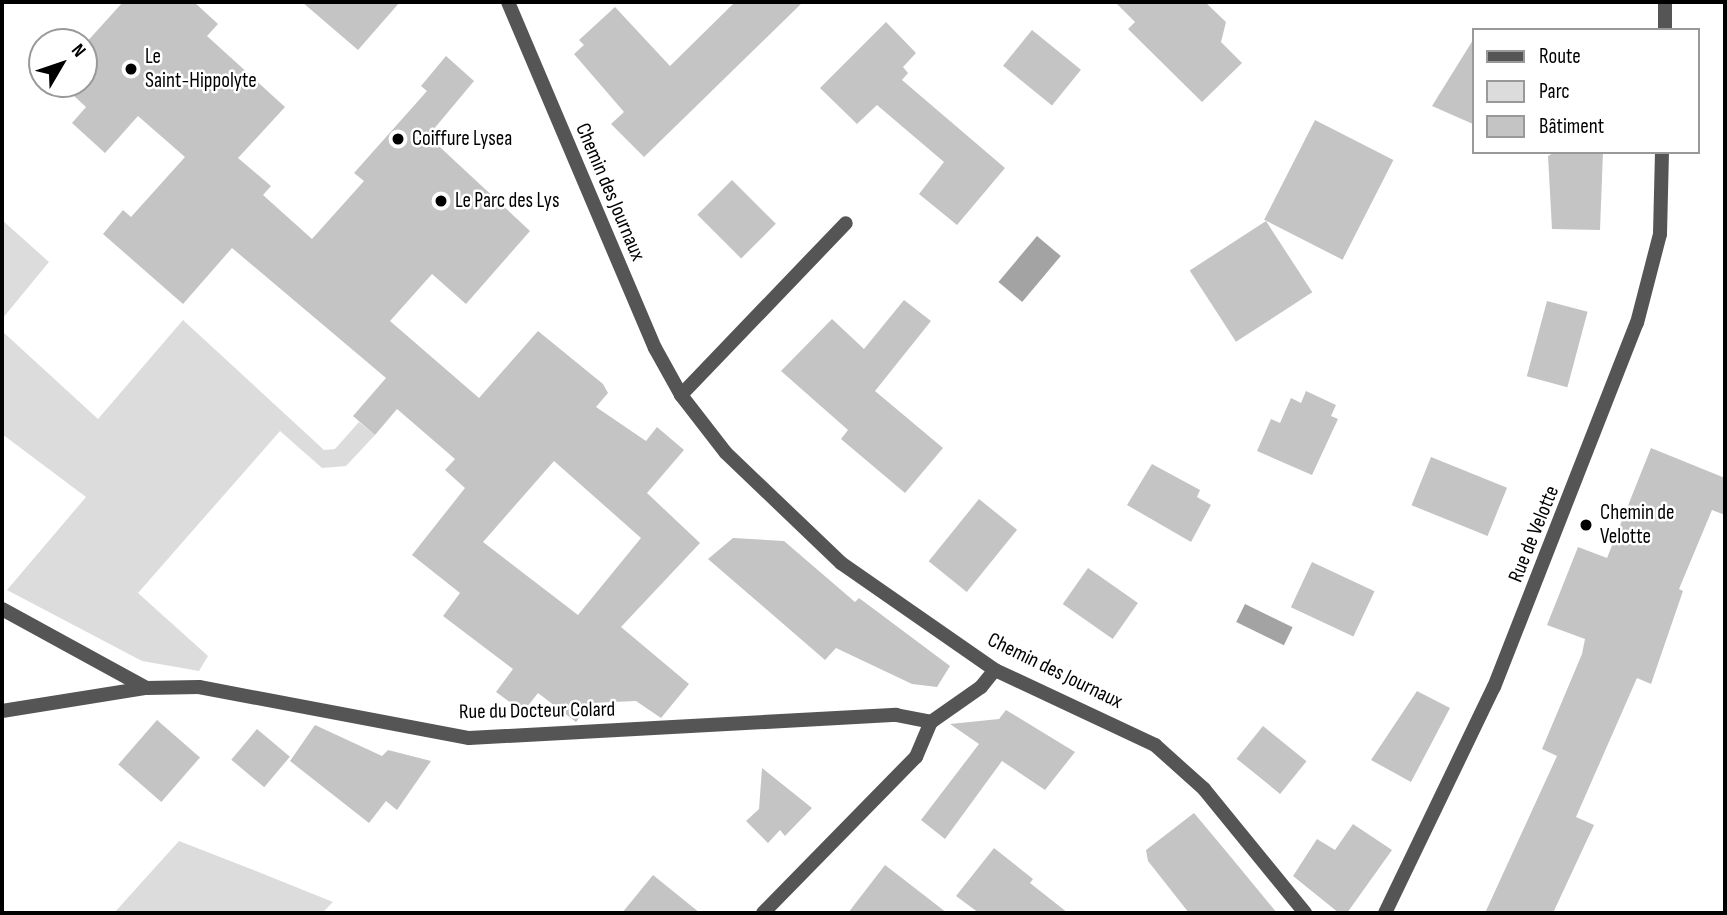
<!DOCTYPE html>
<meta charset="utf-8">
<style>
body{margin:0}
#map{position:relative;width:1727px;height:915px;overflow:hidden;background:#fff;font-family:"Sofia Sans Condensed",sans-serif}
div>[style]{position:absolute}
.green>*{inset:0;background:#dcdcdc}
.water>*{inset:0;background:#a3a3a3;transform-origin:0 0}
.building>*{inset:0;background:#c4c4c4;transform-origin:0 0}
.street>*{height:14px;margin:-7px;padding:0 7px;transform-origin:7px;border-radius:7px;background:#555}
.dots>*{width:19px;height:19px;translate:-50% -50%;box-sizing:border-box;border:4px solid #fff;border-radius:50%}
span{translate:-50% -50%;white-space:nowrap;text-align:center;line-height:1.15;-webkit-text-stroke:5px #fff;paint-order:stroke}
.poi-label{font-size:21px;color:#000}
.left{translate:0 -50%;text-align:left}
.street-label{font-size:21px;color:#000}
.frame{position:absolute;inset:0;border:4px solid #000;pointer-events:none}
.legend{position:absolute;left:1472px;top:28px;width:228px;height:126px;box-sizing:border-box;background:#fff;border:2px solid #999;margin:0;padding:9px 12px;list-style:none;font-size:21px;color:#000}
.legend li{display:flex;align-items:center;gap:14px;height:35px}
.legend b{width:35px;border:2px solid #999}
.north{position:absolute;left:28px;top:28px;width:70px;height:70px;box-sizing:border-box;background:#fff;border:2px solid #999;border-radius:50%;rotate:51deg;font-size:19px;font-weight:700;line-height:28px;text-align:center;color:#000}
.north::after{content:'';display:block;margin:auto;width:24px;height:32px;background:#000;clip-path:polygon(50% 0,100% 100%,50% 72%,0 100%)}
</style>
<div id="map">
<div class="green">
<div style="clip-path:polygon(2px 220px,49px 262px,2px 319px)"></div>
<div style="clip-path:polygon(183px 320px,324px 450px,335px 449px,359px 422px,375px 435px,346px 466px,322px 468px,280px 431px,138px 593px,208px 656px,199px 671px,142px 661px,7px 590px,86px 497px,2px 434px,2px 331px,98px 419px)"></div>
<div style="clip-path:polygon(179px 841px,256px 871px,333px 902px,322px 913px,114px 913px)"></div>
</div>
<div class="water">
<div style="left:1037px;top:236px;width:31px;height:60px;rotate:40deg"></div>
<div style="left:1245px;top:604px;width:53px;height:20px;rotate:26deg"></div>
</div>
<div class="building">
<div style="clip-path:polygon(evenodd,123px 2px,194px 2px,218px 24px,207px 36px,285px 107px,238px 158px,271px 186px,263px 195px,312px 239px,364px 181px,354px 173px,427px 91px,421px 86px,446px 56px,474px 81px,428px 136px,530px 231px,466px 304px,432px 274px,390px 321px,479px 398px,538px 331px,603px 384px,608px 393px,596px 407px,646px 441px,657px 427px,684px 450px,647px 493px,700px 543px,621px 627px,689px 684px,661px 718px,636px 701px,591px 703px,576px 722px,538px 693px,523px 712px,496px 692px,513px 669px,443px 616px,460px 593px,412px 555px,465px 488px,445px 470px,455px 459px,397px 409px,375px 435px,353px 416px,386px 378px,232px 248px,183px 304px,103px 234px,123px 210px,131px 217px,185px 157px,138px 116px,105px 153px,72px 123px,86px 107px,61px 84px,84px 84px,84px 45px,123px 2px,554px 461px,641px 538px,578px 615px,483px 542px,554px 461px)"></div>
<div style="clip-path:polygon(302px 2px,400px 2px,358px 50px)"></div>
<div style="clip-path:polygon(735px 2px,803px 2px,644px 157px,611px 124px,624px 112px,574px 54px,584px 45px,579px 40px,615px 7px,670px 66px)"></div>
<div style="clip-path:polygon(1115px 2px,1205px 2px,1226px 22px,1221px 42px,1242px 63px,1202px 102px,1128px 29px,1135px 22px)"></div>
<div style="clip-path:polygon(886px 22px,916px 53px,903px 67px,908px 73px,902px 80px,1005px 168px,957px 225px,919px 194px,944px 162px,877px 105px,857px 124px,820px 88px)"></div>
<div style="left:1032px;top:30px;width:63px;height:46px;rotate:39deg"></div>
<div style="clip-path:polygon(1473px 40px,1473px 124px,1432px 106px)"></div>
<div style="left:1315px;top:120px;width:88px;height:112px;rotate:27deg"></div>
<div style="clip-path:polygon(1555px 152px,1603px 152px,1600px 230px,1552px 229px,1548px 156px)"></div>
<div style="left:732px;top:180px;width:62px;height:49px;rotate:45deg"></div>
<div style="left:1266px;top:221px;width:85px;height:91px;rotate:57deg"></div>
<div style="clip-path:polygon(904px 300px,931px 321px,875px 391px,943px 448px,905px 493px,841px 439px,848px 430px,781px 371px,832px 319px,864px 349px)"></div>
<div style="left:1547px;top:301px;width:42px;height:78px;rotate:15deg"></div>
<div style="clip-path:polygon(1306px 391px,1336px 405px,1331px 416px,1338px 419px,1312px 475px,1257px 451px,1271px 419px,1280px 423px,1291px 398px,1301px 403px)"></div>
<div style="clip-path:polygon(1651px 448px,1725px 478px,1725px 515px,1712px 510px,1679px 589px,1683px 591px,1651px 684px,1637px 678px,1576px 817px,1594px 825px,1553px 913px,1485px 913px,1557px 756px,1542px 749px,1582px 654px,1585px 639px,1547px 625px,1578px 547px,1607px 558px)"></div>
<div style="left:1431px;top:457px;width:82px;height:52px;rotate:22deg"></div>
<div style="clip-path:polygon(1152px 464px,1200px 490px,1197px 497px,1211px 505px,1191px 542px,1127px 505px)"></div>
<div style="left:979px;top:499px;width:49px;height:80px;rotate:39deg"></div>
<div style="clip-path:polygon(733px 538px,784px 541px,855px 602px,859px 598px,950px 666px,937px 687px,912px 684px,836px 648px,825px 660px,708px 559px)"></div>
<div style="left:1312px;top:562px;width:69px;height:50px;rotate:25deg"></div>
<div style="left:1088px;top:568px;width:61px;height:44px;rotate:35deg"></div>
<div style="clip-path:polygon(1417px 691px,1450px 708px,1411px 782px,1371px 760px)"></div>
<div style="clip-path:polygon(1006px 710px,1075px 752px,1045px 790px,1002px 761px,945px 839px,921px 820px,979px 744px,950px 724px,999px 719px)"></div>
<div style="left:157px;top:720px;width:57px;height:59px;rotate:41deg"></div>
<div style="clip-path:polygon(315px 725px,382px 756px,388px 750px,431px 761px,397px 810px,386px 801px,369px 823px,290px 761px)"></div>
<div style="left:1263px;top:726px;width:56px;height:42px;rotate:39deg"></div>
<div style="left:257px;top:729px;width:43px;height:40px;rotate:40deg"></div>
<div style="clip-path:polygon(762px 768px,812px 808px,785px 836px,780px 830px,768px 843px,746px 821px,759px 809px)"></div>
<div style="clip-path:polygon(1194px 813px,1230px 856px,1277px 913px,1189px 913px,1148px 861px,1146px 850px)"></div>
<div style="clip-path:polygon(1353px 824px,1392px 850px,1347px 913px,1339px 913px,1293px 876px,1317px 839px,1335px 850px)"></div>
<div style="clip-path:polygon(994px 848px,1033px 879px,1030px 883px,1068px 913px,979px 913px,956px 896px)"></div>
<div style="clip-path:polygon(885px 865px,898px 875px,947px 913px,848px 913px)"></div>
<div style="clip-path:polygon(653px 875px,700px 913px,622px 913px)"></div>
</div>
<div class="street">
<div style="left:508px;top:2px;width:376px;rotate:67deg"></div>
<div style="left:655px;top:348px;width:54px;rotate:61deg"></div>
<div style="left:681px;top:395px;width:73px;rotate:52.2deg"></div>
<div style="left:726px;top:453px;width:159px;rotate:43.7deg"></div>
<div style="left:841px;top:563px;width:188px;rotate:34.8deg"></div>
<div style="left:995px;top:670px;width:177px;rotate:25.1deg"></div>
<div style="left:1155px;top:745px;width:66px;rotate:41.9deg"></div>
<div style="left:1204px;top:789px;width:160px;rotate:50.8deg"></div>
<div style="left:1665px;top:30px;width:28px;rotate:-90deg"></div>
<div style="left:681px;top:395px;width:238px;rotate:-46.2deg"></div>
<div style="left:2px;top:609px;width:164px;rotate:28.7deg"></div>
<div style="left:2px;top:711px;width:146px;rotate:-9.1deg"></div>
<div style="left:146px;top:688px;width:53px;rotate:-1.1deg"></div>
<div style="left:199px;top:687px;width:275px;rotate:10.7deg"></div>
<div style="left:469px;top:738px;width:428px;rotate:-3.1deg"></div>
<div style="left:896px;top:715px;width:36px;rotate:11deg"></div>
<div style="left:931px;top:722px;width:61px;rotate:-35deg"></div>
<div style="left:981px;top:687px;width:22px;rotate:-51deg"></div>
<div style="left:763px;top:913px;width:219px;rotate:-45.6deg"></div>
<div style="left:916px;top:757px;width:38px;rotate:-67deg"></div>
<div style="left:1385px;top:913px;width:251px;rotate:-64.3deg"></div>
<div style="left:1494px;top:687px;width:391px;rotate:-68.6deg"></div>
<div style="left:1637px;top:323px;width:92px;rotate:-75.5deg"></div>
<div style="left:1660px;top:234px;width:82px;rotate:-88.6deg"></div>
</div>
<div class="dots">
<div style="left:131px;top:69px;background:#000"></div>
<div style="left:398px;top:139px;background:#000"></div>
<div style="left:441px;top:201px;background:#000"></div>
<div style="left:1586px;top:525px;background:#000"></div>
</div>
<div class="poi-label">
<span class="left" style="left:145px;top:69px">Le<br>Saint-Hippolyte</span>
<span class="left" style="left:412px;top:139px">Coiffure Lysea</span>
<span class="left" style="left:455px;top:201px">Le Parc des Lys</span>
<span class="left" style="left:1600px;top:525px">Chemin de<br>Velotte</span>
</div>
<div class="street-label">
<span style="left:610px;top:192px;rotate:67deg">Chemin des Journaux</span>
<span style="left:1534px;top:534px;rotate:-68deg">Rue de Velotte</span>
<span style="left:1055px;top:671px;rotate:26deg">Chemin des Journaux</span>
<span style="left:537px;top:711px;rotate:-1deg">Rue du Docteur Colard</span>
</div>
<div class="frame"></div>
<ul class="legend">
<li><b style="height:9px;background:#555"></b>Route</li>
<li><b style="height:19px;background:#dcdcdc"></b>Parc</li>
<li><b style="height:19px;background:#c4c4c4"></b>Bâtiment</li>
</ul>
<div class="north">N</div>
</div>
